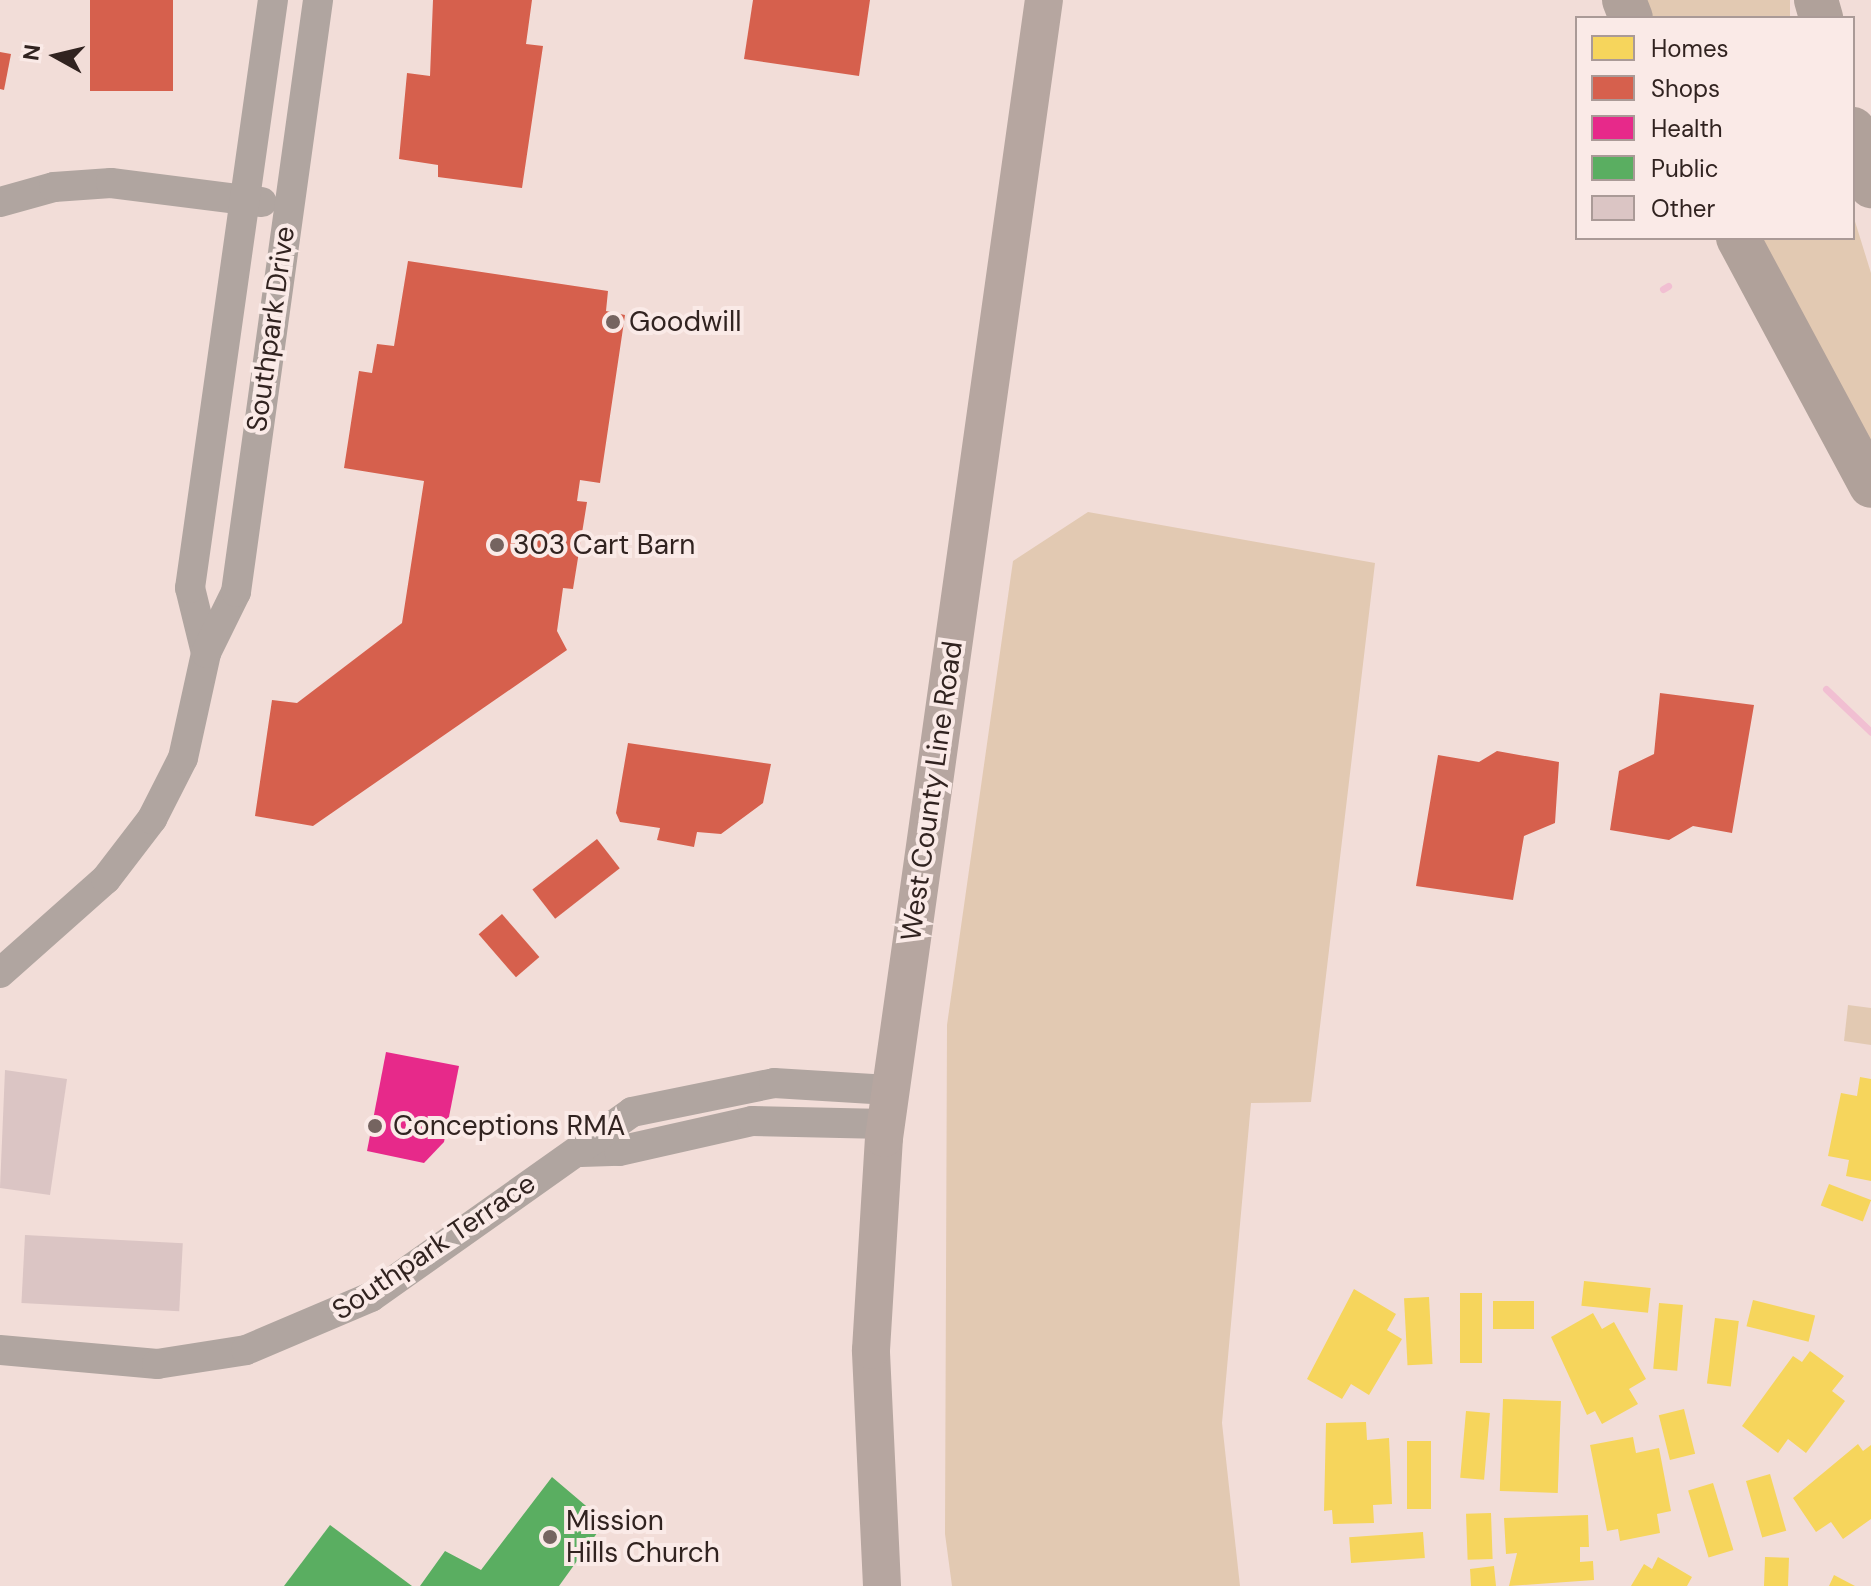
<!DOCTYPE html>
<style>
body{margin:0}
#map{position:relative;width:1871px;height:1586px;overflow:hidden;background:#f2ddd8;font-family:"DM Sans",sans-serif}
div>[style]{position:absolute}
.green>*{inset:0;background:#e2c9b2;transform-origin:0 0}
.homes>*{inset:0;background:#f6d55c;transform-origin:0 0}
.shops>*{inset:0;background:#d6604d;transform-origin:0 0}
.health>*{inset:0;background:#e7298a}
.public>*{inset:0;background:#5aae61}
.stream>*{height:7px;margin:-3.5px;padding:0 3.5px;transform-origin:3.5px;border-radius:3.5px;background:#f1bfd2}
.building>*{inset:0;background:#dbc5c4;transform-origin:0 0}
.minor>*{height:30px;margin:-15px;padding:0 15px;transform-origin:15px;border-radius:15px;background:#b0a5a0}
.major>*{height:38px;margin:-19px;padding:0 19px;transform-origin:19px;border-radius:19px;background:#b6a6a0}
.highway>*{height:44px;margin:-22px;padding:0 22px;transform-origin:22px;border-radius:22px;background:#b0a19a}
.dots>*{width:22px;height:22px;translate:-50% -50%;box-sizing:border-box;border:4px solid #faeae7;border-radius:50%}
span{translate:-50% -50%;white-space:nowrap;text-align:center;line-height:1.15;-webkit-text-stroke:8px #faeae7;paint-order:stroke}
.poi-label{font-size:28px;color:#312320}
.left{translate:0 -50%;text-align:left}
.street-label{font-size:28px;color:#312320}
.legend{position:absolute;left:1575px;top:16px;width:280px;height:224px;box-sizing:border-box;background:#faeae7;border:2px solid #aa9a97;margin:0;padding:10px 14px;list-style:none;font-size:24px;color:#312320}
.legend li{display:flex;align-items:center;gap:16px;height:40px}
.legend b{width:40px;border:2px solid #aa9a97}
.north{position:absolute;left:16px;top:16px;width:80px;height:80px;-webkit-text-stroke:6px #faeae7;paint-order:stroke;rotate:278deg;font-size:22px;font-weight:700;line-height:32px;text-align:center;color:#312320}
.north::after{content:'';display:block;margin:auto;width:28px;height:36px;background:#312320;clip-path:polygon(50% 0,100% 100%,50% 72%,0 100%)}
</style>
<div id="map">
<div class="green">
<div style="left:1642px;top:0;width:148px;height:19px"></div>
<div style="clip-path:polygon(1853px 215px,1871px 273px,1871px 450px,1758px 238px,1853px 238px)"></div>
<div style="clip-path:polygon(1088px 512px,1375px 563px,1311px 1102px,1251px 1103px,1222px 1423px,1240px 1586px,952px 1586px,945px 1534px,947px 1025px,1013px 561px)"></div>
<div style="clip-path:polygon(1848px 1005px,1871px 1008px,1871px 1045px,1844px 1041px)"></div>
</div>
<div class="homes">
<div style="clip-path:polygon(1860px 1077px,1871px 1079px,1871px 1181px,1846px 1176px,1849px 1160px,1828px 1156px,1841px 1093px,1857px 1096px)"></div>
<div style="left:1829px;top:1184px;width:45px;height:23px;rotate:21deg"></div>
<div style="left:1584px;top:1281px;width:67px;height:25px;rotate:6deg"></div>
<div style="clip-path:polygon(1354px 1289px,1396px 1314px,1387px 1330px,1402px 1339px,1369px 1395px,1351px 1384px,1342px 1399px,1307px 1379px)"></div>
<div style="left:1460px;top:1293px;width:22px;height:70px"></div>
<div style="left:1429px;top:1297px;width:67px;height:25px;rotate:87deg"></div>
<div style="left:1753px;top:1300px;width:64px;height:27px;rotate:14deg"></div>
<div style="left:1534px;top:1301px;width:28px;height:41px;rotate:90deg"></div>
<div style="left:1659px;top:1303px;width:24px;height:66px;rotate:5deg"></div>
<div style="clip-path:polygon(1593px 1313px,1602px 1329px,1614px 1322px,1646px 1379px,1629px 1389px,1638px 1404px,1602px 1424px,1595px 1411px,1587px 1415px,1551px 1337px)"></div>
<div style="left:1715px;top:1318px;width:24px;height:66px;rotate:7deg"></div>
<div style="clip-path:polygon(1810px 1351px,1844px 1376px,1832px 1391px,1845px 1401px,1806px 1453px,1788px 1439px,1778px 1453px,1742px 1426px,1793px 1356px,1802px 1362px)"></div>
<div style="left:1503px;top:1399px;width:58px;height:92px;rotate:2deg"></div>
<div style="left:1684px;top:1409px;width:46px;height:26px;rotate:76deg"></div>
<div style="left:1466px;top:1411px;width:24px;height:67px;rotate:5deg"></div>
<div style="clip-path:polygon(1366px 1422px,1367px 1440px,1389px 1438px,1392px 1504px,1373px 1505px,1374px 1523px,1333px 1524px,1332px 1510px,1324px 1511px,1326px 1423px)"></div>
<div style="clip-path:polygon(1633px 1437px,1636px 1453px,1659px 1448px,1671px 1511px,1657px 1514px,1660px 1533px,1620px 1541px,1618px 1529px,1607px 1531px,1590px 1445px)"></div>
<div style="left:1407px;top:1441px;width:24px;height:68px"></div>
<div style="clip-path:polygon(1858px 1444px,1863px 1451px,1871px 1445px,1871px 1519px,1843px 1539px,1831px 1522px,1816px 1532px,1793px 1498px)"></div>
<div style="left:1770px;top:1474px;width:59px;height:25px;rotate:74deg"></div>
<div style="left:1713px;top:1483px;width:70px;height:26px;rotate:73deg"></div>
<div style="left:1491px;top:1513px;width:46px;height:25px;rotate:88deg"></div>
<div style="clip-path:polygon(1588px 1515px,1589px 1547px,1580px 1547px,1580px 1562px,1593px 1561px,1594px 1580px,1509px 1586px,1517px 1553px,1506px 1554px,1504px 1518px)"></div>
<div style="left:1423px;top:1532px;width:26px;height:74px;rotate:86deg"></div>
<div style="clip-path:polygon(1658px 1557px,1692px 1577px,1687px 1586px,1631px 1586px,1644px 1564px,1652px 1569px)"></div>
<div style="left:1765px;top:1557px;width:24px;height:29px;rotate:2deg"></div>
<div style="clip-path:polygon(1494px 1566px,1496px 1586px,1471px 1586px,1470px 1569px)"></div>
<div style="clip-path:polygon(1834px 1575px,1855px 1586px,1829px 1586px)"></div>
</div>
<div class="shops">
<div style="left:90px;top:0;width:83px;height:91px"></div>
<div style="clip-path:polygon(433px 0,532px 0,526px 44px,543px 46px,522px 188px,438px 177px,438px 165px,399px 159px,407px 73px,430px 76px)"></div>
<div style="clip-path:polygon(753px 0,870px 0,859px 76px,744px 59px)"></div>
<div style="clip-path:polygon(0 52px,11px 54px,4px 90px,0 89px)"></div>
<div style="clip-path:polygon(408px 261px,608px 291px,606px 311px,625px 315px,600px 483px,580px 480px,577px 501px,587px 502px,573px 589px,563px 588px,557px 631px,567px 650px,313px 826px,255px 816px,272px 700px,297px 703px,402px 623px,424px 481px,344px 468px,359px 371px,372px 373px,377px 344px,394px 346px)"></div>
<div style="clip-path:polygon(1660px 693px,1754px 705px,1732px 833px,1693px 826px,1669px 840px,1610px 830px,1619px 771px,1654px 754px)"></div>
<div style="clip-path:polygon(628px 743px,771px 764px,763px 803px,721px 834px,697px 832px,694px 847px,657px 840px,660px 828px,620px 822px,616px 813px)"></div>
<div style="clip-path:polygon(1497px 751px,1559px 762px,1555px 823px,1524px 836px,1513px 900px,1416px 886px,1438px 755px,1479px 762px)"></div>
<div style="left:597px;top:839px;width:37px;height:82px;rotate:52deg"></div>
<div style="left:502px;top:914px;width:57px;height:31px;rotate:49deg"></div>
</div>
<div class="health">
<div style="clip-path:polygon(386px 1052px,459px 1066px,444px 1142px,424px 1163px,367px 1151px)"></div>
</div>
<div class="public">
<div style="clip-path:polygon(552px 1477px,605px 1522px,559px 1586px,420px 1586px,445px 1551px,481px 1570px)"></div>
<div style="clip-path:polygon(330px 1525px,412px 1586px,284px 1586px)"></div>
</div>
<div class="stream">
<div style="left:1663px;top:289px;width:6px;rotate:-31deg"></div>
<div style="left:1826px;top:689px;width:62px;rotate:43.7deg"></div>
</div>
<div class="building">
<div style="clip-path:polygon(5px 1070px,67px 1079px,50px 1195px,0 1188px)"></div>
<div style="left:25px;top:1235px;width:158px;height:68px;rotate:3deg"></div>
</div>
<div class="minor">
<div style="left:0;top:202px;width:56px;rotate:-15.5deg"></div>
<div style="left:54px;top:187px;width:57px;rotate:-4deg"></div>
<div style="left:111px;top:183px;width:152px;rotate:7.2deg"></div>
<div style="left:206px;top:653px;width:67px;rotate:-103.8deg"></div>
<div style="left:190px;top:588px;width:594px;rotate:-81.97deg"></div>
<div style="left:0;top:973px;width:142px;rotate:-41.6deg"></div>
<div style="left:106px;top:879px;width:76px;rotate:-52.5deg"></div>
<div style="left:152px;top:819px;width:68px;rotate:-63.1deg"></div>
<div style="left:183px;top:758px;width:107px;rotate:-77.6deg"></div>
<div style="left:206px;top:653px;width:68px;rotate:-63.8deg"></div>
<div style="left:236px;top:592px;width:598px;rotate:-82.11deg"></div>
<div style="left:581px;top:1152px;width:38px;rotate:-2deg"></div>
<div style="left:619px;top:1151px;width:136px;rotate:-12.7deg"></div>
<div style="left:752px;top:1121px;width:133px;rotate:1.3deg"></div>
<div style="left:0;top:1350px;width:158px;rotate:5.1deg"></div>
<div style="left:157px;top:1364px;width:90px;rotate:-8.9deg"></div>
<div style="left:246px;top:1350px;width:136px;rotate:-23deg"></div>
<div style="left:371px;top:1297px;width:320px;rotate:-35.3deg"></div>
<div style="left:632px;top:1112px;width:145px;rotate:-11.5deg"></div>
<div style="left:774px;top:1083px;width:115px;rotate:3.5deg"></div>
</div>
<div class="major">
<div style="left:882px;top:1586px;width:236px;rotate:-92.7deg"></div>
<div style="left:871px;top:1350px;width:212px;rotate:-86.5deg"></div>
<div style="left:884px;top:1138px;width:1149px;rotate:-82deg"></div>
</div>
<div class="highway">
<div style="left:1624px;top:0;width:19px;rotate:69deg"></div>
<div style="left:1816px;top:0;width:19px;rotate:74deg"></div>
<div style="left:1853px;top:129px;width:60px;rotate:72.5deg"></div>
<div style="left:1738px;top:238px;width:281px;rotate:61.8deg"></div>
</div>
<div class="dots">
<div style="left:613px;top:322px;background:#756460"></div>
<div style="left:497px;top:545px;background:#756460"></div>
<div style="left:375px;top:1126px;background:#756460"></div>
<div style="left:550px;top:1537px;background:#756460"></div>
</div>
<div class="poi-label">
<span class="left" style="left:629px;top:322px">Goodwill</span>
<span class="left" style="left:513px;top:545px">303 Cart Barn</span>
<span class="left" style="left:393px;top:1126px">Conceptions RMA</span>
<span class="left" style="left:566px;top:1537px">Mission<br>Hills Church</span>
</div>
<div class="street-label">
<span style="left:271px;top:329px;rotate:-82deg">Southpark Drive</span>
<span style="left:932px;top:791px;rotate:-82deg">West County Line Road</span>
<span style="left:434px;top:1247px;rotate:-34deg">Southpark Terrace</span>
</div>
<ul class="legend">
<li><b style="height:22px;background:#f6d55c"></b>Homes</li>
<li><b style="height:22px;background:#d6604d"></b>Shops</li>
<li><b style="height:22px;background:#e7298a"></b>Health</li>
<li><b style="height:22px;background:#5aae61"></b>Public</li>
<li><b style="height:22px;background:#dbc5c4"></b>Other</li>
</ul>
<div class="north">N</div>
</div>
